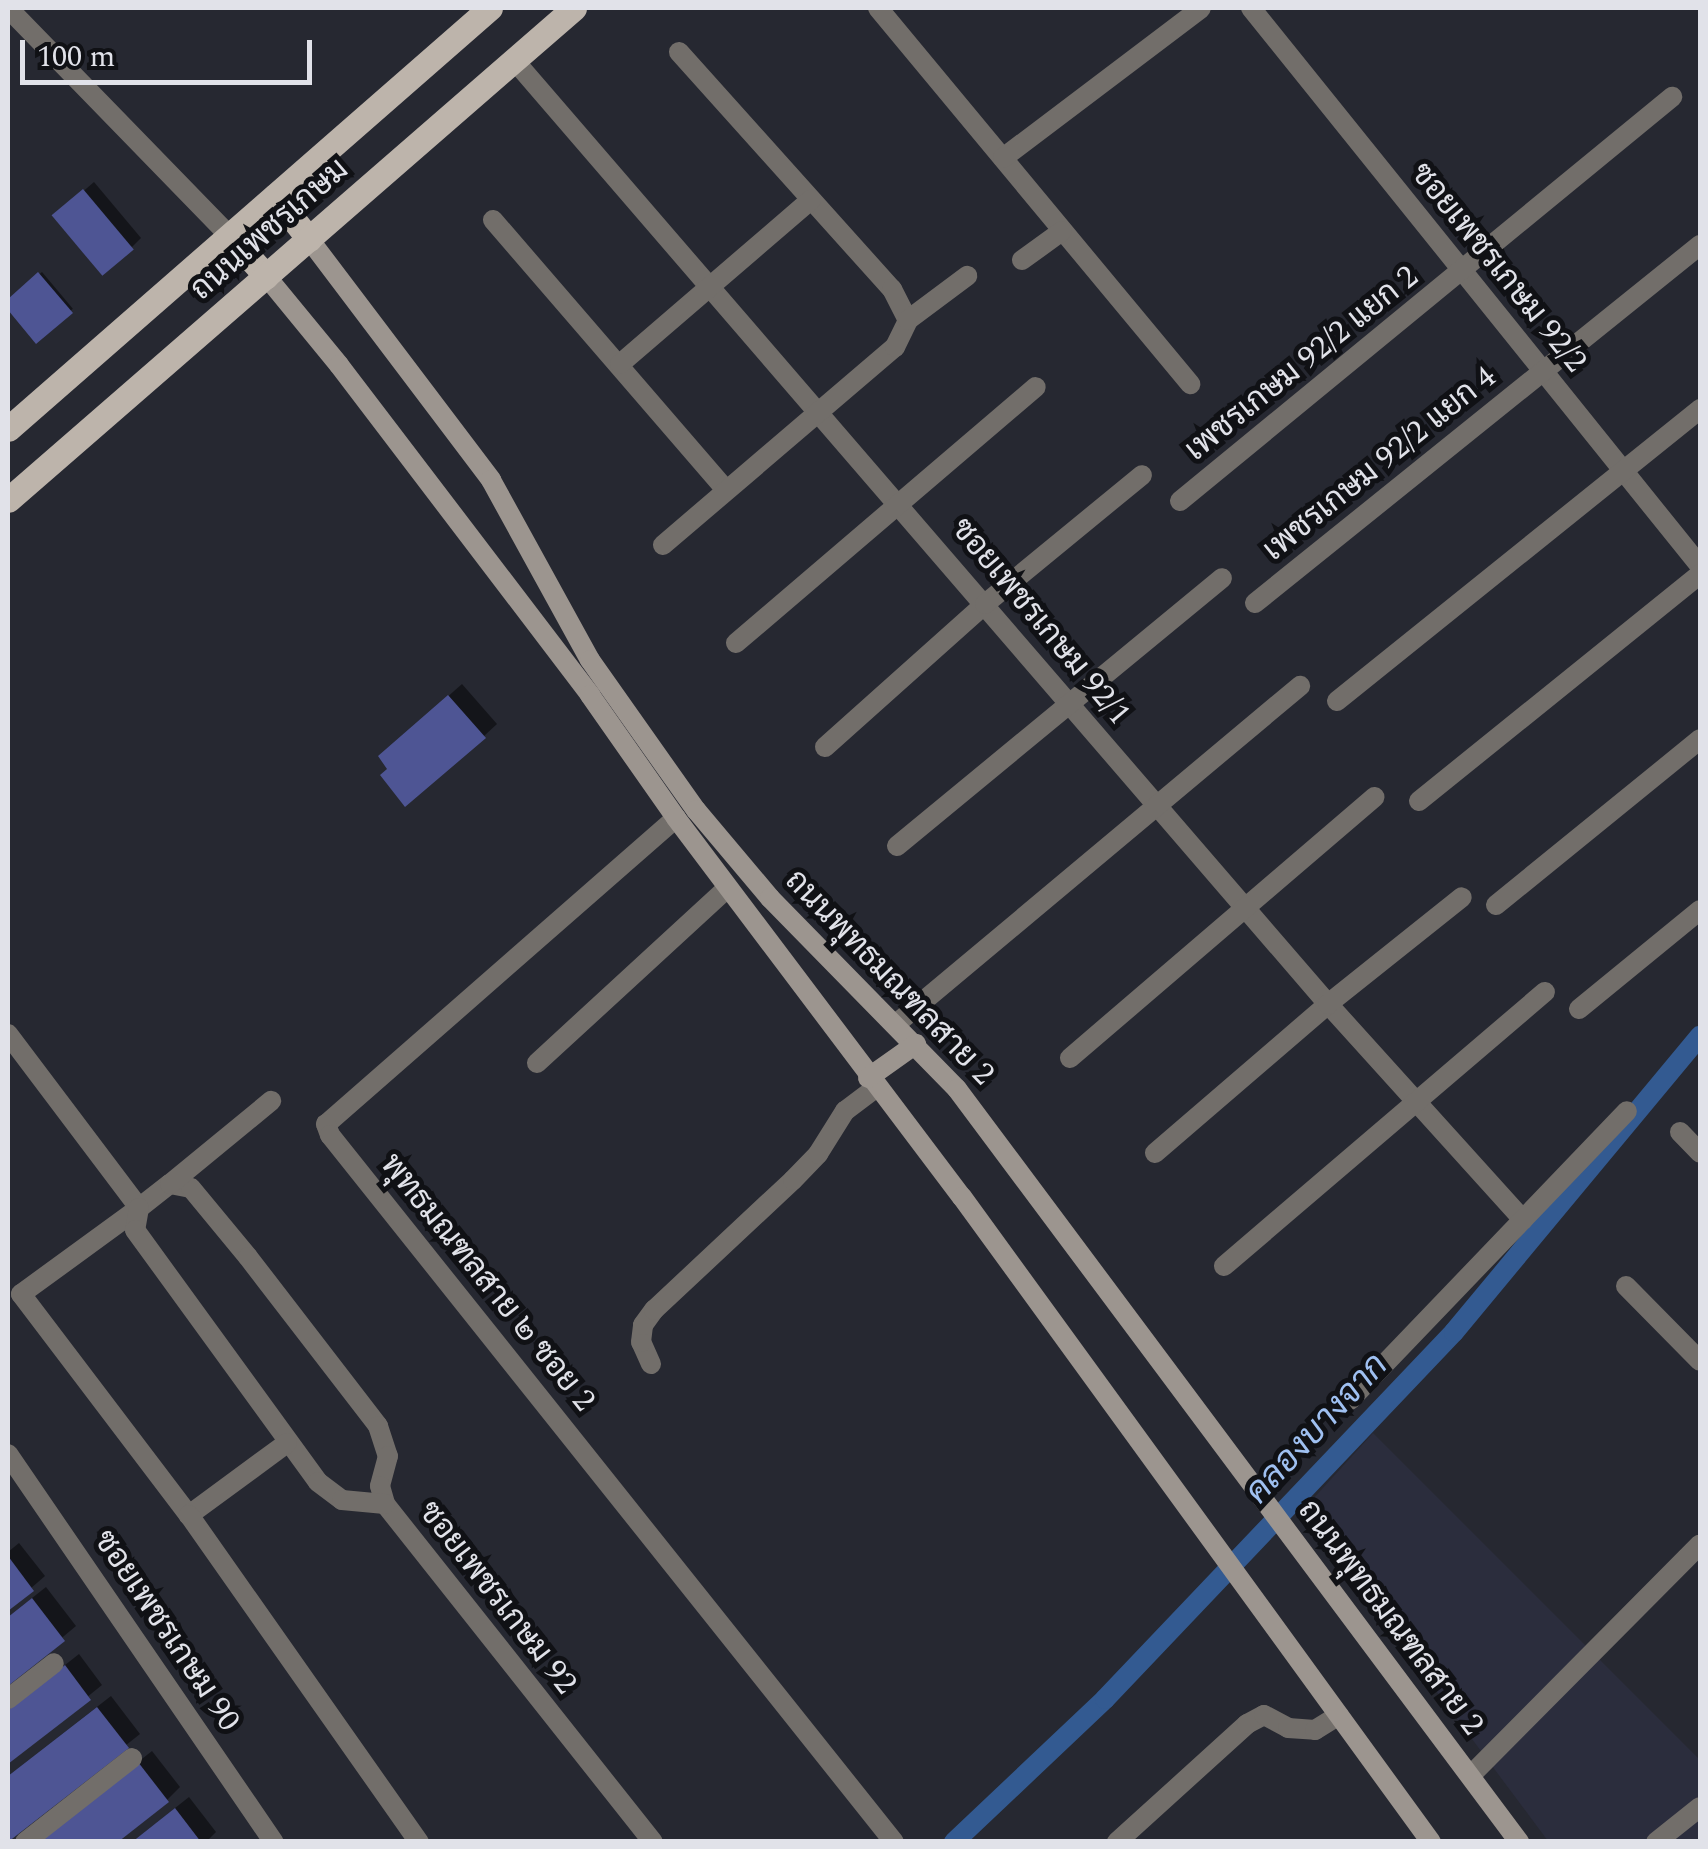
<!DOCTYPE html>
<meta charset="utf-8">
<style>
body{margin:0}
#map{position:relative;width:1708px;height:1849px;overflow:hidden;background:#262831;font-family:Spectral,Sarabun,serif}
div>[style]{position:absolute}
.built>*{inset:0;background:#2b2d3d}
.shadow>*{inset:0;background:#0007;transform-origin:0 0}
.canal>*{height:20px;margin:-10px;padding:0 10px;transform-origin:10px;border-radius:10px;background:#335a91}
.building>*{inset:0;background:#4e5594;transform-origin:0 0}
.street>*{height:20px;margin:-10px;padding:0 10px;transform-origin:10px;border-radius:10px;background:#726e6a}
.secondary>*{height:20px;margin:-10px;padding:0 10px;transform-origin:10px;border-radius:10px;background:#9c958f}
.primary>*{height:25px;margin:-12.5px;padding:0 12.5px;transform-origin:12.5px;border-radius:12.5px;background:#bdb4ab}
span{translate:-50% -50%;white-space:nowrap;text-align:center;line-height:1.15;-webkit-text-stroke:10px #101115;paint-order:stroke}
.street-label{font-size:32px;color:#e1e2e9}
.water-label{font-size:35px;color:#9fc0f1;font-style:italic}
.frame{position:absolute;inset:0;border:10px solid #e1e2e9;pointer-events:none}
.scale{position:absolute;left:20px;top:40px;width:292px;height:45px;box-sizing:border-box;border:5px solid #e1e2e9;border-top:0;padding-left:12px;font-size:30px;line-height:35px;white-space:nowrap;color:#e1e2e9;-webkit-text-stroke:8px #101115;paint-order:stroke}
</style>
<div id="map">
<div class="built">
<div style="clip-path:polygon(1373px 1433px,1700px 1760px,1700px 1841px,1548px 1841px,1302px 1511px)"></div>
</div>
<div class="shadow">
<div style="clip-path:polygon(94px 182px,141px 238px,132px 247px,65px 207px)"></div>
<div style="left:42px;top:272px;width:48px;height:45px;rotate:50deg"></div>
<div style="clip-path:polygon(462px 684px,497px 724px,484px 736px,390px 768px,394px 744px)"></div>
<div style="clip-path:polygon(19px 1543px,45px 1576px,8px 1608px,8px 1552px)"></div>
<div style="clip-path:polygon(46px 1587px,76px 1626px,8px 1683px,8px 1617px)"></div>
<div style="clip-path:polygon(79px 1654px,102px 1685px,8px 1761px,8px 1710px)"></div>
<div style="clip-path:polygon(111px 1696px,140px 1734px,8px 1839px,8px 1776px)"></div>
<div style="clip-path:polygon(152px 1751px,180px 1787px,167px 1800px,114px 1842px,37px 1842px)"></div>
<div style="clip-path:polygon(189px 1797px,216px 1832px,206px 1842px,132px 1842px)"></div>
</div>
<div class="canal">
<div style="left:954px;top:1842px;width:208px;rotate:-43.4deg"></div>
<div style="left:1105px;top:1699px;width:506px;rotate:-46.44deg"></div>
<div style="left:1454px;top:1332px;width:385px;rotate:-50.3deg"></div>
</div>
<div class="building">
<div style="left:83px;top:189px;width:79px;height:41px;rotate:50deg"></div>
<div style="clip-path:polygon(38px 272px,73px 313px,36px 344px,8px 310px,8px 299px)"></div>
<div style="clip-path:polygon(448px 695px,486px 738px,405px 807px,380px 775px,387px 769px,378px 756px)"></div>
<div style="clip-path:polygon(8px 1556px,34px 1591px,8px 1611px)"></div>
<div style="clip-path:polygon(32px 1598px,65px 1641px,8px 1686px,8px 1617px)"></div>
<div style="clip-path:polygon(65px 1665px,91px 1700px,8px 1764px,8px 1710px)"></div>
<div style="clip-path:polygon(97px 1707px,129px 1748px,8px 1842px,8px 1776px)"></div>
<div style="clip-path:polygon(138px 1762px,169px 1802px,118px 1842px,37px 1842px)"></div>
<div style="clip-path:polygon(175px 1808px,201px 1842px,132px 1842px)"></div>
</div>
<div class="street">
<div style="left:8px;top:8px;width:318px;rotate:45.8deg"></div>
<div style="left:878px;top:8px;width:489px;rotate:50.3deg"></div>
<div style="left:1251px;top:8px;width:716px;rotate:51.18deg"></div>
<div style="left:679px;top:52px;width:319px;rotate:48.1deg"></div>
<div style="left:892px;top:289px;width:35px;rotate:63deg"></div>
<div style="left:514px;top:60px;width:1246px;rotate:49.23deg"></div>
<div style="left:1328px;top:1004px;width:291px;rotate:47.9deg"></div>
<div style="left:1003px;top:158px;width:248px;rotate:-37.1deg"></div>
<div style="left:493px;top:220px;width:355px;rotate:49.2deg"></div>
<div style="left:1022px;top:260px;width:49px;rotate:-35.9deg"></div>
<div style="left:620px;top:364px;width:252px;rotate:-40.7deg"></div>
<div style="left:1180px;top:501px;width:637px;rotate:-39.39deg"></div>
<div style="left:663px;top:545px;width:305px;rotate:-40.5deg"></div>
<div style="left:895px;top:347px;width:30px;rotate:-64deg"></div>
<div style="left:908px;top:320px;width:74px;rotate:-36.7deg"></div>
<div style="left:1255px;top:603px;width:571px;rotate:-38.82deg"></div>
<div style="left:736px;top:643px;width:394px;rotate:-40.5deg"></div>
<div style="left:1337px;top:701px;width:466px;rotate:-38.8deg"></div>
<div style="left:825px;top:747px;width:215px;rotate:-41.8deg"></div>
<div style="left:985px;top:604px;width:203px;rotate:-39.4deg"></div>
<div style="left:1419px;top:801px;width:361px;rotate:-38.9deg"></div>
<div style="left:676px;top:818px;width:465px;rotate:138.8deg"></div>
<div style="left:326px;top:1124px;width:12px;rotate:70deg"></div>
<div style="left:330px;top:1135px;width:904px;rotate:51.42deg"></div>
<div style="left:897px;top:846px;width:421px;rotate:-39.5deg"></div>
<div style="left:1496px;top:905px;width:263px;rotate:-39.1deg"></div>
<div style="left:1579px;top:1009px;width:156px;rotate:-39.3deg"></div>
<div style="left:896px;top:1024px;width:527px;rotate:-39.92deg"></div>
<div style="left:8px;top:1034px;width:218px;rotate:53deg"></div>
<div style="left:139px;top:1208px;width:39px;rotate:-38deg"></div>
<div style="left:170px;top:1184px;width:21px;rotate:11deg"></div>
<div style="left:191px;top:1188px;width:89px;rotate:50.4deg"></div>
<div style="left:248px;top:1257px;width:213px;rotate:52.4deg"></div>
<div style="left:378px;top:1426px;width:32px;rotate:72deg"></div>
<div style="left:388px;top:1456px;width:31px;rotate:105deg"></div>
<div style="left:380px;top:1486px;width:19px;rotate:74deg"></div>
<div style="left:385px;top:1504px;width:431px;rotate:51.6deg"></div>
<div style="left:1070px;top:1058px;width:401px;rotate:-40.6deg"></div>
<div style="left:537px;top:1063px;width:258px;rotate:-42.6deg"></div>
<div style="left:1680px;top:1132px;width:29px;rotate:46deg"></div>
<div style="left:1155px;top:1153px;width:228px;rotate:-40.7deg"></div>
<div style="left:1328px;top:1004px;width:171px;rotate:-38.6deg"></div>
<div style="left:170px;top:1184px;width:131px;rotate:-39.4deg"></div>
<div style="left:139px;top:1208px;width:146px;rotate:143.9deg"></div>
<div style="left:21px;top:1294px;width:278px;rotate:52.8deg"></div>
<div style="left:139px;top:1208px;width:22px;rotate:100deg"></div>
<div style="left:135px;top:1230px;width:311px;rotate:54deg"></div>
<div style="left:318px;top:1482px;width:30px;rotate:37deg"></div>
<div style="left:342px;top:1500px;width:43px;rotate:5.3deg"></div>
<div style="left:1224px;top:1266px;width:422px;rotate:-40.5deg"></div>
<div style="left:1626px;top:1286px;width:105px;rotate:45.4deg"></div>
<div style="left:651px;top:1364px;width:24px;rotate:-114deg"></div>
<div style="left:641px;top:1342px;width:17px;rotate:-83deg"></div>
<div style="left:643px;top:1325px;width:19px;rotate:-54deg"></div>
<div style="left:654px;top:1310px;width:190px;rotate:-43.1deg"></div>
<div style="left:793px;top:1180px;width:36px;rotate:-46deg"></div>
<div style="left:818px;top:1154px;width:51px;rotate:-57.9deg"></div>
<div style="left:845px;top:1111px;width:39px;rotate:-37deg"></div>
<div style="left:1350px;top:1400px;width:400px;rotate:-46.2deg"></div>
<div style="left:287px;top:1443px;width:122px;rotate:143.7deg"></div>
<div style="left:189px;top:1515px;width:400px;rotate:54.9deg"></div>
<div style="left:8px;top:1454px;width:470px;rotate:55.6deg"></div>
<div style="left:8px;top:1699px;width:58px;rotate:-38deg"></div>
<div style="left:1471px;top:1775px;width:325px;rotate:-45.2deg"></div>
<div style="left:25px;top:1842px;width:136px;rotate:-38.1deg"></div>
<div style="left:1117px;top:1842px;width:176px;rotate:-42.2deg"></div>
<div style="left:1247px;top:1724px;width:19px;rotate:-28deg"></div>
<div style="left:1264px;top:1715px;width:27px;rotate:28deg"></div>
<div style="left:1288px;top:1728px;width:27px;rotate:4deg"></div>
<div style="left:1315px;top:1730px;width:28px;rotate:-32deg"></div>
<div style="left:1656px;top:1842px;width:56px;rotate:-38.5deg"></div>
</div>
<div class="secondary">
<div style="left:309px;top:239px;width:302px;rotate:52.9deg"></div>
<div style="left:491px;top:480px;width:205px;rotate:61.2deg"></div>
<div style="left:590px;top:660px;width:184px;rotate:54.8deg"></div>
<div style="left:696px;top:810px;width:115px;rotate:49.9deg"></div>
<div style="left:770px;top:898px;width:267px;rotate:45.6deg"></div>
<div style="left:957px;top:1089px;width:940px;rotate:53.26deg"></div>
<div style="left:266px;top:276px;width:115px;rotate:50.6deg"></div>
<div style="left:339px;top:365px;width:415px;rotate:52.7deg"></div>
<div style="left:590px;top:695px;width:150px;rotate:55deg"></div>
<div style="left:676px;top:818px;width:475px;rotate:53deg"></div>
<div style="left:962px;top:1197px;width:797px;rotate:53.98deg"></div>
<div style="left:868px;top:1078px;width:59px;rotate:-35.3deg"></div>
</div>
<div class="primary">
<div style="left:275px;top:196px;width:55px;rotate:51.7deg"></div>
<div style="left:230px;top:236px;width:54px;rotate:48deg"></div>
<div style="left:8px;top:429px;width:640px;rotate:-41.14deg"></div>
<div style="left:8px;top:500px;width:750px;rotate:-41deg"></div>
</div>
<div class="street-label">
<span style="left:270px;top:230px;rotate:-41deg">ถนนเพชรเกษม</span>
<span style="left:1498px;top:268px;rotate:51deg">ซอยเพชรเกษม 92/2</span>
<span style="left:1302px;top:364px;rotate:-39deg">เพชรเกษม 92/2 แยก 2</span>
<span style="left:1380px;top:464px;rotate:-39deg">เพชรเกษม 92/2 แยก 4</span>
<span style="left:1040px;top:622px;rotate:50deg">ซอยเพชรเกษม 92/1</span>
<span style="left:889px;top:978px;rotate:46deg">ถนนพุทธมณฑลสาย 2</span>
<span style="left:487px;top:1283px;rotate:51deg">พุทธมณฑลสาย ๒ ซอย 2</span>
<span style="left:497px;top:1598px;rotate:52deg">ซอยเพชรเกษม 92</span>
<span style="left:1390px;top:1618px;rotate:53deg">ถนนพุทธมณฑลสาย 2</span>
<span style="left:166px;top:1631px;rotate:56deg">ซอยเพชรเกษม 90</span>
</div>
<div class="water-label">
<span style="left:1317px;top:1429px;rotate:-47deg">คลองบางจาก</span>
</div>
<div class="frame"></div>
<div class="scale">100 m</div>
</div>
